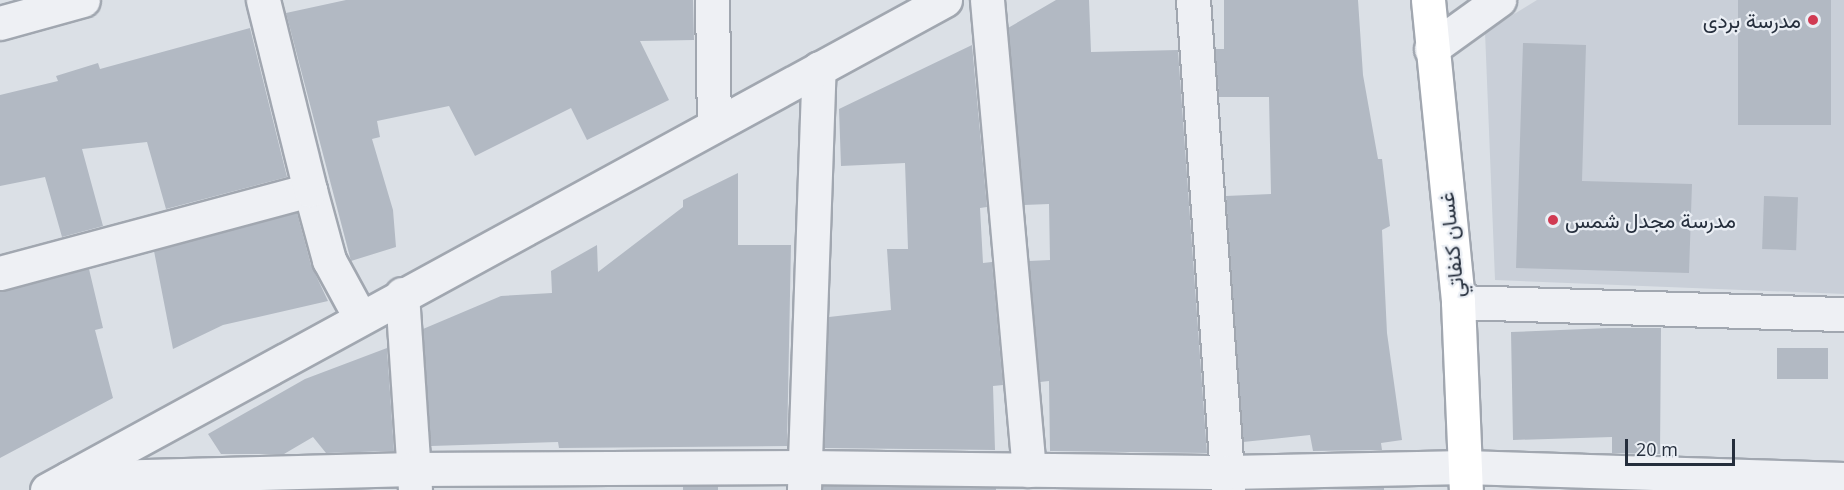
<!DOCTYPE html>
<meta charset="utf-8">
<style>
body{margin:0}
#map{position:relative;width:1844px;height:490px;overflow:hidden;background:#dbe0e6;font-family:"Open Sans",Vazirmatn,sans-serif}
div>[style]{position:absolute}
.built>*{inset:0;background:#c9cfd8}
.building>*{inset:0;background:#b2b9c3;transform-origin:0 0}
.roads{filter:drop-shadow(2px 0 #a1a7b0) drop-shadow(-2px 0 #a1a7b0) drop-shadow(0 2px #a1a7b0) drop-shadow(0 -2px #a1a7b0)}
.street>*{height:33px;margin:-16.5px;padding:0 16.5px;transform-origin:16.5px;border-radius:16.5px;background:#eef0f4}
.secondary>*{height:33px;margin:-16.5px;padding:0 16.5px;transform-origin:16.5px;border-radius:16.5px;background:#fff}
.dots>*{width:16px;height:16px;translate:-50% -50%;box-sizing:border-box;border:3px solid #eaeef4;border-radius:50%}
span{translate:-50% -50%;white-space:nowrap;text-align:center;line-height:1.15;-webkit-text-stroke:4.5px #eaeef4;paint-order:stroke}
.poi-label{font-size:21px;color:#252e3c}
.right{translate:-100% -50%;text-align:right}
.left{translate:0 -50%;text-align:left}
.street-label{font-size:21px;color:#252e3c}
.scale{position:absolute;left:1625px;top:439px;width:110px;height:27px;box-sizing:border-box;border:3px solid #252e3c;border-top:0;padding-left:8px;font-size:18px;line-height:21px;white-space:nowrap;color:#252e3c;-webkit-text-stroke:4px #eaeef4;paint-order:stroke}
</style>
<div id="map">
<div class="built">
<div style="clip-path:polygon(1537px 0,1844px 0,1844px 294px,1495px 280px,1485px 32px)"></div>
</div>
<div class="building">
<div style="clip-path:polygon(346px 0,693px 0,694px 40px,640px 41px,669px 100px,587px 140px,571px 108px,475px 156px,449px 106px,377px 121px,380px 137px,372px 139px,393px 210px,396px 247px,351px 261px,286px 13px)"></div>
<div style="clip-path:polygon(1056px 0,1089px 0,1091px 52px,1178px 50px,1207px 453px,1050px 451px,1049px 381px,1040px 382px,1029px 261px,1050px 260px,1049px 204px,1024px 205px,1008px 28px)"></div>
<div style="clip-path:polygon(1224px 0,1358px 0,1363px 75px,1378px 159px,1382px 159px,1390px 226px,1382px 230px,1387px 333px,1402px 440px,1381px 443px,1382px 450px,1313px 451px,1310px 435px,1243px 442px,1226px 196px,1271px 194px,1269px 97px,1219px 97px,1215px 49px,1224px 49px)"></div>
<div style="left:1738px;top:0;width:93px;height:125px"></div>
<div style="clip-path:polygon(250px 28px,287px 177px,166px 209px,147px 142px,82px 149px,103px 226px,62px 237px,45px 177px,0 186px,0 95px,58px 81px,56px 76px,98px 63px,100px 69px)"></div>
<div style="clip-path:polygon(1523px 43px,1586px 45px,1582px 181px,1692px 184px,1689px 273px,1516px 268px)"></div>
<div style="clip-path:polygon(972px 45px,987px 207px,980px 208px,983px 263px,992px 262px,1003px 385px,993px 386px,995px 450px,824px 448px,829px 317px,891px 310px,887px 249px,908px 249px,905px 163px,841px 166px,839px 109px)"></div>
<div style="clip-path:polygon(738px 173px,738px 245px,791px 245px,787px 446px,559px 448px,558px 442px,431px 446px,423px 329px,501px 296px,552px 293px,551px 271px,597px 245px,598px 272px,683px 207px,683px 200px)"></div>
<div style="left:1764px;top:196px;width:34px;height:53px;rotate:2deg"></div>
<div style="clip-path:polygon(297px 213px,311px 265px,328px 301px,223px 325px,173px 349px,154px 251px)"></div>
<div style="clip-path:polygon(89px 269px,103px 328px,95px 330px,113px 398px,0 458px,0 291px)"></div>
<div style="clip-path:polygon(1609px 328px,1661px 328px,1660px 454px,1612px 453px,1612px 437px,1513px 440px,1511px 332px)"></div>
<div style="clip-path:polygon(387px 348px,394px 451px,326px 453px,313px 437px,284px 454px,221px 454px,208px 434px,305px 379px)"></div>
<div style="left:1777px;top:348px;width:51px;height:31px"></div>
<div style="left:683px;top:486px;width:35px;height:4px"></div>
<div style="clip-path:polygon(823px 486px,996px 488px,996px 490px,823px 490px)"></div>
<div style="clip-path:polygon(1384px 487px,1384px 490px,1319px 489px)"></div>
</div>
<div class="roads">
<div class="street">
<div style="left:712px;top:0;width:125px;rotate:89.1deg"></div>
<div style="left:987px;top:0;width:472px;rotate:84.9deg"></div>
<div style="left:1193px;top:0;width:491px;rotate:85.9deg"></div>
<div style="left:0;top:23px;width:86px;rotate:-15.5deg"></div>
<div style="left:1431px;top:49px;width:84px;rotate:-35.8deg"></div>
<div style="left:310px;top:190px;width:73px;rotate:74.8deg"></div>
<div style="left:329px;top:260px;width:65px;rotate:61.5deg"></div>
<div style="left:0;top:273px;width:321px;rotate:-15deg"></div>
<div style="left:310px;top:190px;width:196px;rotate:-103.9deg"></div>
<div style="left:402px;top:294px;width:196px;rotate:86.2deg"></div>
<div style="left:1458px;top:302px;width:386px;rotate:1.8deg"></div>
<div style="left:69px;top:478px;width:344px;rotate:-1.5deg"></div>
<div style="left:413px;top:469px;width:391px;rotate:-0.3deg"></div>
<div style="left:804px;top:467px;width:425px;rotate:0.7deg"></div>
<div style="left:1229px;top:472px;width:236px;rotate:-1.2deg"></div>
<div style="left:1465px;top:467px;width:379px;rotate:1.8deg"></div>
<div style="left:804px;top:489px;width:421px;rotate:-88deg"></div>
<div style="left:47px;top:490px;width:1023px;rotate:-28.62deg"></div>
</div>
<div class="secondary">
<div style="left:1428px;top:0;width:303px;rotate:84.3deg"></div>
<div style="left:1458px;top:302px;width:188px;rotate:87.6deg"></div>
</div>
</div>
<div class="dots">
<div style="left:1813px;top:20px;background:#d13b53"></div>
<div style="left:1553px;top:220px;background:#d13b53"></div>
</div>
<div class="poi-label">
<span class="right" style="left:1801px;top:20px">مدرسة بردى</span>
<span class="left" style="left:1565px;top:220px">مدرسة مجدل شمس</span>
</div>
<div class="street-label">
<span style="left:1451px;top:245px;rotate:-96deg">غسان كنفاتي</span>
</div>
<div class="scale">20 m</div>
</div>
